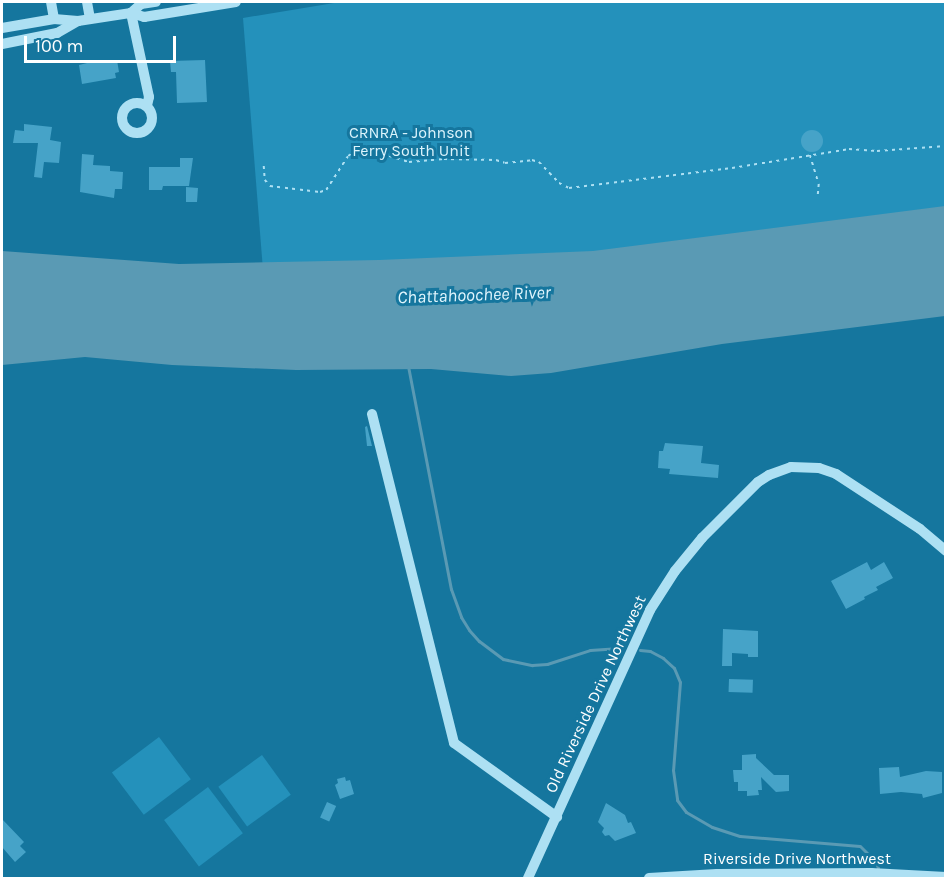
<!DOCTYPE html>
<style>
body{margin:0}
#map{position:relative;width:947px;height:880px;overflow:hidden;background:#15769e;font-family:Karla,sans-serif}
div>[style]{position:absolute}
.green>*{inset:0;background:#2491bb;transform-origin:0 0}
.water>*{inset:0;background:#5a9ab4}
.stream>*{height:3px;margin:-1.5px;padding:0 1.5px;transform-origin:1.5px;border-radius:1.5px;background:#5a9ab4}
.building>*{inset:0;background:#46a3c8;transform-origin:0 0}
.round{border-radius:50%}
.path>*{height:1.5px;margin-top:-0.75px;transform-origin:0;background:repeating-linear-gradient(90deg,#ade0f3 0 3px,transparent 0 7.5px)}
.minor>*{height:10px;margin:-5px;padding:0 5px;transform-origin:5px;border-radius:5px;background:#ade0f3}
.minor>.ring{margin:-5px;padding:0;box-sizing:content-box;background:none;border:10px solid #ade0f3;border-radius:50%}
span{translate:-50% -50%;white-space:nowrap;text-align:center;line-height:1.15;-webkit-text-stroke:6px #15769e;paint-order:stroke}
.park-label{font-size:16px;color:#ddf5fd}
.street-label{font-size:16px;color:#fff}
.water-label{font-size:18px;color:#e0f5fd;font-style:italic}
.frame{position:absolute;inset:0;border:3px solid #fff;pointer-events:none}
.scale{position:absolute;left:24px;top:36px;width:152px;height:27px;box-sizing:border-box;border:3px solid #fff;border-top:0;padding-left:8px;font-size:18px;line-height:21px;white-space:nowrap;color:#fff;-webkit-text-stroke:4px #15769e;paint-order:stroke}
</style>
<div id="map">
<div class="green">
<div style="clip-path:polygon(340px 2px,945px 2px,945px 229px,866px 238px,263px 270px,243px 18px)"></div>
<div style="left:159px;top:737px;width:53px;height:59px;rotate:53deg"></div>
<div style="left:262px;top:755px;width:49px;height:54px;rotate:54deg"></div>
<div style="left:208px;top:787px;width:58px;height:55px;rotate:53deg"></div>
</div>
<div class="water">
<div style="clip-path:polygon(945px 206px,945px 316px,722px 344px,551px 373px,511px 376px,431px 369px,296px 370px,172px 365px,85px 357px,2px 365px,2px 251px,179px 264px,379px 260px,593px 251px)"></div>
</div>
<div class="stream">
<div style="left:408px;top:366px;width:227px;rotate:79.1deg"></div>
<div style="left:451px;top:589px;width:30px;rotate:70deg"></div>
<div style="left:461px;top:617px;width:15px;rotate:58deg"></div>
<div style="left:469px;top:630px;width:15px;rotate:48deg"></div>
<div style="left:479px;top:641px;width:30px;rotate:37deg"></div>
<div style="left:503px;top:659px;width:30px;rotate:12deg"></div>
<div style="left:532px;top:665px;width:15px;rotate:-4deg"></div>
<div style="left:547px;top:664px;width:45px;rotate:-18deg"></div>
<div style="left:590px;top:650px;width:26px;rotate:-4deg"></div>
<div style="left:640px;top:650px;width:10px;rotate:6deg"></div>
<div style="left:650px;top:651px;width:15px;rotate:28deg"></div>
<div style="left:663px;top:658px;width:15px;rotate:42deg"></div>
<div style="left:674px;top:668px;width:15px;rotate:67deg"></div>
<div style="left:680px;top:682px;width:88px;rotate:94.5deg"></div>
<div style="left:673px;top:770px;width:30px;rotate:82deg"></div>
<div style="left:677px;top:800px;width:15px;rotate:53deg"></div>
<div style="left:686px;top:812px;width:30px;rotate:30deg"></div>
<div style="left:712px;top:827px;width:29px;rotate:18deg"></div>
<div style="left:740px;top:836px;width:120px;rotate:4.8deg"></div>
<div style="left:860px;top:846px;width:23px;rotate:45deg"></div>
<div style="left:876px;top:862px;width:9px;rotate:72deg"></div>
</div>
<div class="building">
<div style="clip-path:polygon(99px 60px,117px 60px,119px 72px,115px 73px,116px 78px,82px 84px,79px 65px)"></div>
<div style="clip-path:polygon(205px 60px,207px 102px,177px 103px,176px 72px,171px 72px,170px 61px)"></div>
<div style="clip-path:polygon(24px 124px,52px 127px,50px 140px,61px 142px,59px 163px,44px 162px,42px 178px,34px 177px,38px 143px,13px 143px,15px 130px,24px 131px)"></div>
<div class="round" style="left:801px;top:130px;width:22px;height:22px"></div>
<div style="clip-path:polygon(82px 154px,94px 155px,93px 165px,110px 166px,110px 171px,123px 172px,122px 189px,115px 189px,114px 198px,80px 192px)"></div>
<div style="clip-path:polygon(180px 158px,193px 158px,189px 186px,163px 186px,162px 190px,149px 190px,149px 167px,180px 167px)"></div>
<div style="clip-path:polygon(186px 187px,198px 188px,197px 202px,186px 202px)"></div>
<div style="clip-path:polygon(367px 426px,372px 446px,367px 446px,365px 427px)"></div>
<div style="clip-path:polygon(665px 443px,703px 446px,701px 463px,719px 465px,718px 478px,669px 474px,670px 469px,658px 468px,659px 451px,663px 451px)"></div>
<div style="clip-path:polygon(867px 562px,871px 570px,884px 562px,893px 578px,876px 587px,878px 590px,864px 597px,865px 599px,846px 609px,831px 581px)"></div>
<div style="clip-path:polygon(723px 629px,758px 631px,758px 657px,748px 657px,748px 654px,732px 653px,732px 666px,722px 666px)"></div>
<div style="left:729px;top:679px;width:24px;height:13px;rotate:2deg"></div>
<div style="clip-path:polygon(756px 754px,756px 758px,774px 775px,789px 775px,789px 791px,776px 792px,761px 777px,762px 790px,758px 790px,759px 795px,747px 796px,747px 791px,738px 791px,738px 782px,734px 782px,733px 770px,742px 770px,742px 755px)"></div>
<div style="clip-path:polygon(899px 767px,900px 777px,926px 771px,942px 772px,942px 793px,923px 798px,922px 794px,901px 792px,880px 794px,879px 768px)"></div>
<div style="clip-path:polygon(345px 777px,346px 781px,350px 780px,354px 794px,340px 799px,335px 785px,338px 783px,337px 779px)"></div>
<div style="left:327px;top:802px;width:10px;height:17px;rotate:24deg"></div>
<div style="clip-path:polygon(606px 803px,625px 815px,628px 823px,631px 822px,636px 833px,615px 841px,609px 835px,605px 836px,602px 832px,604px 828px,598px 822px)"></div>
<div style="clip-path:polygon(2px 819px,24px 842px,20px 846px,26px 852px,15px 862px,2px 847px)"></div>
</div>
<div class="path">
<div style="left:810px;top:155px;width:30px;rotate:73deg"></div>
<div style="left:819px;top:184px;width:12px;rotate:95deg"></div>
<div style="left:264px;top:166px;width:14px;rotate:86deg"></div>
<div style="left:265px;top:180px;width:8px;rotate:50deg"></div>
<div style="left:270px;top:186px;width:50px;rotate:6.8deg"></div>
<div style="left:320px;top:192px;width:6px;rotate:-18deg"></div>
<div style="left:326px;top:190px;width:40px;rotate:-57.1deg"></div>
<div style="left:348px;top:156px;width:16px;rotate:-35deg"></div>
<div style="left:361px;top:147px;width:50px;rotate:17.4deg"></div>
<div style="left:409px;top:162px;width:35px;rotate:-5deg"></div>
<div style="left:444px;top:159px;width:52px;rotate:1.1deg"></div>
<div style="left:496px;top:160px;width:9px;rotate:18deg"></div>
<div style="left:505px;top:163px;width:27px;rotate:-6deg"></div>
<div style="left:532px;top:160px;width:7px;rotate:16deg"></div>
<div style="left:539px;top:162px;width:29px;rotate:46deg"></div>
<div style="left:559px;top:183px;width:11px;rotate:27deg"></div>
<div style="left:569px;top:188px;width:164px;rotate:-7deg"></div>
<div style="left:732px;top:168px;width:119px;rotate:-9.2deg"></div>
<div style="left:849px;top:149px;width:28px;rotate:4deg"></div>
<div style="left:877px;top:151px;width:69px;rotate:-4.1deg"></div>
</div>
<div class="minor">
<div style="left:51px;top:2px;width:17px;rotate:80deg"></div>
<div style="left:87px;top:2px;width:17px;rotate:80deg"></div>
<div style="left:131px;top:13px;width:86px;rotate:77.9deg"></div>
<div style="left:149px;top:97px;width:9px;rotate:103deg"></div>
<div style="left:131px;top:13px;width:13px;rotate:-42deg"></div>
<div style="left:141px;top:4px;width:15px;rotate:-8deg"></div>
<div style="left:78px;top:21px;width:54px;rotate:-8.6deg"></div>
<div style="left:131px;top:13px;width:14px;rotate:17deg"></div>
<div style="left:144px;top:17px;width:93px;rotate:-9.3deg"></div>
<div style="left:2px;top:28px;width:53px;rotate:-9.8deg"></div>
<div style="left:54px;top:19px;width:24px;rotate:5deg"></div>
<div style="left:78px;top:21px;width:24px;rotate:150deg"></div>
<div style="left:57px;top:33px;width:56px;rotate:168.7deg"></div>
<div class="ring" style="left:122px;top:103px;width:20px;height:20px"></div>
<div style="left:372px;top:414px;width:339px;rotate:76deg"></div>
<div style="left:454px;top:743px;width:127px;rotate:35.7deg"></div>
<div style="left:528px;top:878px;width:294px;rotate:-65.5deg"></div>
<div style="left:650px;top:610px;width:46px;rotate:-57.3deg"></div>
<div style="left:675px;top:571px;width:43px;rotate:-50.7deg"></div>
<div style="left:702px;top:538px;width:79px;rotate:-45deg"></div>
<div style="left:758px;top:482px;width:13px;rotate:-32deg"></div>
<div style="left:769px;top:475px;width:23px;rotate:-20deg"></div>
<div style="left:791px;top:467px;width:28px;rotate:2deg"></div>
<div style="left:819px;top:468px;width:18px;rotate:19deg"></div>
<div style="left:836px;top:474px;width:100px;rotate:33.2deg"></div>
<div style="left:920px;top:529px;width:34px;rotate:40deg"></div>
<div style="left:649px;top:878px;width:68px;rotate:-3.4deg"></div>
<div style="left:717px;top:874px;width:154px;rotate:-0.4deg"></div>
<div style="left:871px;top:873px;width:75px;rotate:3.1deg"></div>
</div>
<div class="park-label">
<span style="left:411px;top:142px">CRNRA - Johnson<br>Ferry South Unit</span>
</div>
<div class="street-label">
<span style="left:596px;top:694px;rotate:-65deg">Old Riverside Drive Northwest</span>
<span style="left:797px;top:859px">Riverside Drive Northwest</span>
</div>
<div class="water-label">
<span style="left:474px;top:295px;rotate:-2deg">Chattahoochee River</span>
</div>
<div class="frame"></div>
<div class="scale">100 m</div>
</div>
